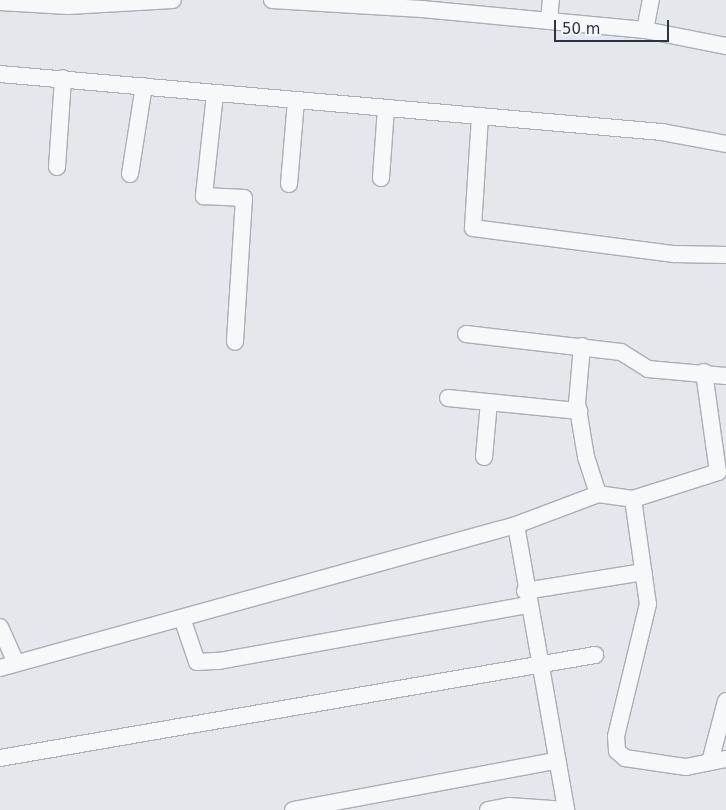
<!DOCTYPE html>
<style>
body{margin:0}
#map{position:relative;width:726px;height:810px;overflow:hidden;background:#e4e7ec;font-family:"DejaVu Sans",sans-serif}
div>[style]{position:absolute}
.roads{filter:drop-shadow(1px 0 #a9aeb7) drop-shadow(-1px 0 #a9aeb7) drop-shadow(0 1px #a9aeb7) drop-shadow(0 -1px #a9aeb7)}
.minor>*{height:16px;margin:-8px;padding:0 8px;transform-origin:8px;border-radius:8px;background:#f7f8fa}
span{translate:-50% -50%;white-space:nowrap;text-align:center;line-height:1.15;-webkit-text-stroke:4px #f4f6f9;paint-order:stroke}
.scale{position:absolute;left:554px;top:20px;width:115px;height:22px;box-sizing:border-box;border:2px solid #2b3445;border-top:0;padding-left:6px;font-size:15px;line-height:18px;white-space:nowrap;color:#2b3445;-webkit-text-stroke:4px #f4f6f9;paint-order:stroke}
</style>
<div id="map">
<div class="roads">
<div class="minor">
<div style="left:272px;top:0;width:150px;rotate:3.4deg"></div>
<div style="left:422px;top:9px;width:224px;rotate:5.4deg"></div>
<div style="left:645px;top:30px;width:83px;rotate:11.2deg"></div>
<div style="left:0;top:2px;width:68px;rotate:3.4deg"></div>
<div style="left:68px;top:6px;width:105px;rotate:-3.3deg"></div>
<div style="left:549px;top:21px;width:21px;rotate:-85deg"></div>
<div style="left:645px;top:30px;width:31px;rotate:-79deg"></div>
<div style="left:0;top:74px;width:665px;rotate:5.01deg"></div>
<div style="left:662px;top:132px;width:65px;rotate:10.6deg"></div>
<div style="left:215px;top:94px;width:103px;rotate:96.2deg"></div>
<div style="left:204px;top:196px;width:40px;rotate:2.9deg"></div>
<div style="left:244px;top:198px;width:144px;rotate:93.6deg"></div>
<div style="left:480px;top:116px;width:112px;rotate:93.6deg"></div>
<div style="left:473px;top:228px;width:203px;rotate:7.4deg"></div>
<div style="left:674px;top:254px;width:52px;rotate:1.1deg"></div>
<div style="left:57px;top:167px;width:89px;rotate:-86.1deg"></div>
<div style="left:130px;top:174px;width:89px;rotate:-81deg"></div>
<div style="left:381px;top:178px;width:70px;rotate:-85.9deg"></div>
<div style="left:289px;top:184px;width:83px;rotate:-85.2deg"></div>
<div style="left:466px;top:334px;width:156px;rotate:6.6deg"></div>
<div style="left:621px;top:352px;width:32px;rotate:32deg"></div>
<div style="left:648px;top:369px;width:78px;rotate:5.1deg"></div>
<div style="left:582px;top:346px;width:57px;rotate:95deg"></div>
<div style="left:577px;top:403px;width:55px;rotate:80.5deg"></div>
<div style="left:586px;top:457px;width:39px;rotate:72deg"></div>
<div style="left:448px;top:398px;width:132px;rotate:5.7deg"></div>
<div style="left:484px;top:457px;width:55px;rotate:-84.8deg"></div>
<div style="left:633px;top:499px;width:106px;rotate:81.9deg"></div>
<div style="left:648px;top:604px;width:136px;rotate:103.6deg"></div>
<div style="left:616px;top:736px;width:15px;rotate:86deg"></div>
<div style="left:617px;top:751px;width:11px;rotate:41deg"></div>
<div style="left:625px;top:758px;width:62px;rotate:8.4deg"></div>
<div style="left:686px;top:767px;width:41px;rotate:-11.3deg"></div>
<div style="left:516px;top:525px;width:88px;rotate:-20.7deg"></div>
<div style="left:598px;top:494px;width:35px;rotate:8deg"></div>
<div style="left:633px;top:499px;width:89px;rotate:-17.6deg"></div>
<div style="left:718px;top:472px;width:101px;rotate:-98deg"></div>
<div style="left:525px;top:591px;width:120px;rotate:-9.1deg"></div>
<div style="left:182px;top:618px;width:46px;rotate:71.2deg"></div>
<div style="left:197px;top:662px;width:22px;rotate:-3deg"></div>
<div style="left:219px;top:661px;width:314px;rotate:-10.3deg"></div>
<div style="left:0;top:627px;width:39px;rotate:66deg"></div>
<div style="left:0;top:668px;width:535px;rotate:-15.49deg"></div>
<div style="left:516px;top:525px;width:289px;rotate:80deg"></div>
<div style="left:0;top:758px;width:604px;rotate:-9.82deg"></div>
<div style="left:710px;top:762px;width:63px;rotate:-75.3deg"></div>
<div style="left:293px;top:810px;width:268px;rotate:-10.6deg"></div>
<div style="left:488px;top:810px;width:21px;rotate:-11deg"></div>
<div style="left:509px;top:806px;width:57px;rotate:4deg"></div>
</div>
</div>
<div class="scale">50 m</div>
</div>
